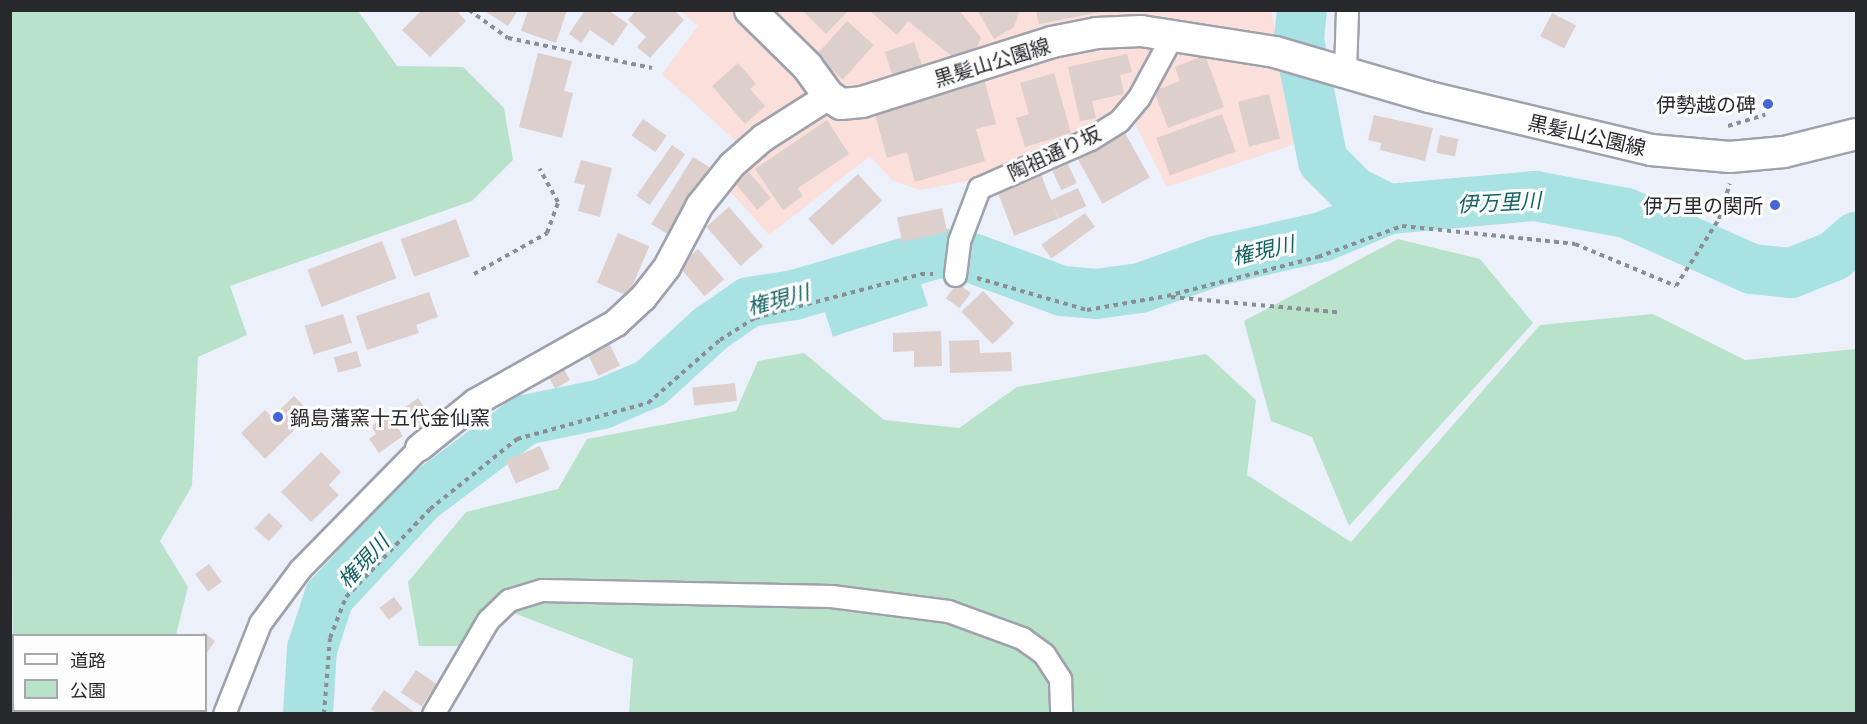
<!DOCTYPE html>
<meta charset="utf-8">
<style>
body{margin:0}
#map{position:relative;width:1867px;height:724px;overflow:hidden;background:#ecf0fb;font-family:"Exo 2","Noto Sans JP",sans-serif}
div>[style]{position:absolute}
.commercial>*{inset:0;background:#fadfda}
.green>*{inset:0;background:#b8e2c9}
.water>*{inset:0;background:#a8e2e3;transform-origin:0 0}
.river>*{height:50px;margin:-25px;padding:0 25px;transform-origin:25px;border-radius:25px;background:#a8e2e3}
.building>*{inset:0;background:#ddcfcc;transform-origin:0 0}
.path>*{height:4px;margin-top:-2px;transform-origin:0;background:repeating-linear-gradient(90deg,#8b8e95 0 4.5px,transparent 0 9px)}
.roads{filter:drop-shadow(2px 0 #9fa2ad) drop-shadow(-2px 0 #9fa2ad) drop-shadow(0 2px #9fa2ad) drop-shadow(0 -2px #9fa2ad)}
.minor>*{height:21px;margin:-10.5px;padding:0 10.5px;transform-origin:10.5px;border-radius:10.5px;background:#fff}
.tertiary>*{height:26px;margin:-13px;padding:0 13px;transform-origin:13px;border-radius:13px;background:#fff}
.secondary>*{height:30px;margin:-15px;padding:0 15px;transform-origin:15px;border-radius:15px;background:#fff}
.dots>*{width:16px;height:16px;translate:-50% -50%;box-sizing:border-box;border:3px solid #fdfdfd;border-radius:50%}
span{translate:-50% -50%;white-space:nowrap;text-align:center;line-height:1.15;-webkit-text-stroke:6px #fdfdfd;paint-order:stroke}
.street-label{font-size:20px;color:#28292d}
.poi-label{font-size:20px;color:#28292d}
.right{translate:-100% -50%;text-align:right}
.left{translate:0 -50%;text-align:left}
.water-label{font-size:21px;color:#146264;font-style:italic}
.frame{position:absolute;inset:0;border:12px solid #28292d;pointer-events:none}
.legend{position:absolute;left:12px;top:634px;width:195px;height:78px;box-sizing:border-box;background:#fdfdfd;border:2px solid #a8a8aa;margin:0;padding:8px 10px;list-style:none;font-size:18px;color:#28292d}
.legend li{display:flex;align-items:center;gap:12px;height:30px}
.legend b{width:30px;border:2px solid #a8a8aa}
</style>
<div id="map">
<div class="commercial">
<div style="clip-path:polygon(680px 11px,1271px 11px,1298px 143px,1167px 187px,1129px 112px,984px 178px,920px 190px,893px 181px,870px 156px,769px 235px,714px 173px,740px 145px,662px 74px,698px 26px)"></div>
</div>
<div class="green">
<div style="clip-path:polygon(10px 11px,358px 11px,397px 66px,463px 67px,504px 108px,513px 160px,472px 201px,230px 286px,247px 335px,198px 357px,192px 486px,160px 541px,188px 587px,176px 635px,14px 636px,13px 709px)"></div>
<div style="clip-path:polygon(1398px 239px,1480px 259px,1533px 323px,1349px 526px,1312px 437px,1271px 421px,1244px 321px)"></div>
<div style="clip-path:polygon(1653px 314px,1745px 360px,1856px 349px,1856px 713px,629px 713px,633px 659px,514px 613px,469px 646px,419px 646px,408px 582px,466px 512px,558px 489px,587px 439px,736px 411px,758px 361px,804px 353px,884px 420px,959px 428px,1017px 387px,1206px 354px,1256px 400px,1247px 475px,1351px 542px,1540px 325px)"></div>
<div style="clip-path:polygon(186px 710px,186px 714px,14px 711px,14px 710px)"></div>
</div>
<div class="water">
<div style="left:920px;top:281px;width:26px;height:100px;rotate:72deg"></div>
</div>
<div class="river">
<div style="left:1302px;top:10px;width:30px;rotate:96deg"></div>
<div style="left:1299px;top:40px;width:123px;rotate:78.8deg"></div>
<div style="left:1323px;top:161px;width:44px;rotate:45deg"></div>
<div style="left:1354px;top:192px;width:39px;rotate:26deg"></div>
<div style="left:1389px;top:209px;width:147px;rotate:-5.1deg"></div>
<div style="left:1535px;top:196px;width:93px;rotate:10.6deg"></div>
<div style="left:1626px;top:213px;width:138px;rotate:24deg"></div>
<div style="left:1752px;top:269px;width:39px;rotate:6deg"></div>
<div style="left:1791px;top:273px;width:46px;rotate:-21.6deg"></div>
<div style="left:1834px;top:256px;width:29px;rotate:-41deg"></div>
<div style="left:308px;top:714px;width:65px;rotate:-86.5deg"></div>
<div style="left:312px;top:649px;width:55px;rotate:-71.9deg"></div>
<div style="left:329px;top:597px;width:135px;rotate:-47.1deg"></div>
<div style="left:421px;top:498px;width:130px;rotate:-36.9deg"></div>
<div style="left:525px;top:420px;width:79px;rotate:-11.7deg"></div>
<div style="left:602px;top:404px;width:53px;rotate:-23.2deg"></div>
<div style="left:651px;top:383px;width:80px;rotate:-42.5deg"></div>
<div style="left:710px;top:329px;width:47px;rotate:-34.7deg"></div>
<div style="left:749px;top:302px;width:46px;rotate:-8.8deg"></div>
<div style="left:794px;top:295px;width:151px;rotate:-16.2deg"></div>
<div style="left:939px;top:253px;width:33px;rotate:9deg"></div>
<div style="left:972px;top:258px;width:96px;rotate:20.1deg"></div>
<div style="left:1062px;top:291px;width:34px;rotate:5deg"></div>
<div style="left:1096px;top:294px;width:44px;rotate:-7.8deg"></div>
<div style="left:1140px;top:288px;width:81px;rotate:-19.6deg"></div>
<div style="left:1216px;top:261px;width:109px;rotate:-12.8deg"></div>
<div style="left:1322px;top:237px;width:73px;rotate:-22.7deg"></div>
</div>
<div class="building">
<div style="clip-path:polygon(422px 10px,456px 10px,466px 21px,430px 57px,402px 30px)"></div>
<div style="clip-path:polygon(483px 10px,518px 10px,508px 26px)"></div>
<div style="clip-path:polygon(528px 10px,567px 10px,556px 43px,521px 31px)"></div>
<div style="clip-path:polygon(585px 10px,608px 10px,628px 24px,613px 46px,590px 30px,581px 43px,569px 34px)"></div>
<div style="clip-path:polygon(636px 10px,674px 10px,684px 20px,650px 58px,637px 47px,646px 37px,628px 20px)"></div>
<div style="clip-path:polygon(802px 10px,849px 10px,826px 34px)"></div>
<div style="clip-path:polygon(869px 10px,959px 10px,981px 38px,977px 47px,954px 58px,908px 21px,897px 35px)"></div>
<div style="clip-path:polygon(977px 10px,1020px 10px,1014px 27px,994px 39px)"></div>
<div style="clip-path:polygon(1036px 10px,1100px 10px,1100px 12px,1039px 24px)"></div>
<div style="left:1552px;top:13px;width:27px;height:26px;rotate:27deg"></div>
<div style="left:847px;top:21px;width:36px;height:46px;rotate:42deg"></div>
<div style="left:914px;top:42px;width:24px;height:31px;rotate:71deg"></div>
<div style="clip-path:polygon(538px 53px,572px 61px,564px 91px,573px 93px,562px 138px,519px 127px)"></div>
<div style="clip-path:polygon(1127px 54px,1132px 72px,1120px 75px,1124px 94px,1092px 101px,1096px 118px,1080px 121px,1068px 67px)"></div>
<div style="clip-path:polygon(1205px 55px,1224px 107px,1168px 128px,1154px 91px,1180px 81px,1175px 67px)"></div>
<div style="clip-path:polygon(738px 63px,756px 84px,750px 89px,765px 106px,745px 124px,712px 86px)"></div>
<div style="clip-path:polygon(1054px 73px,1071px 133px,1025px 147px,1016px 118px,1029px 114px,1020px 83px)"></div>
<div style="clip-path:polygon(984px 79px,996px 124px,976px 129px,985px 161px,915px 182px,907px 152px,887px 158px,874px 111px)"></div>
<div style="left:1269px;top:94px;width:46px;height:32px;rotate:76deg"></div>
<div style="left:1222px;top:114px;width:40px;height:70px;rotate:70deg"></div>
<div style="clip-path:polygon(1374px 115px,1433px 128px,1425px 161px,1380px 150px,1381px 143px,1368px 140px)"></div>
<div style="left:643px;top:119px;width:29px;height:20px;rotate:35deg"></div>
<div style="clip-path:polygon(827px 120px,849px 154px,798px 188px,803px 196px,783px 210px,755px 169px)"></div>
<div style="left:1125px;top:133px;width:51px;height:54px;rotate:61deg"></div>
<div style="left:1440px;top:135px;width:19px;height:18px;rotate:12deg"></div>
<div style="left:672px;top:145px;width:16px;height:62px;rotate:35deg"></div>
<div style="left:693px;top:157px;width:19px;height:79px;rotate:32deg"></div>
<div style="clip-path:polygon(581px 160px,612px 168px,600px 217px,578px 211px,585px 185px,574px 183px)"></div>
<div style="left:1068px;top:164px;width:21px;height:17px;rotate:65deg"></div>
<div style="left:749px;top:172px;width:34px;height:18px;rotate:50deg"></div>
<div style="left:858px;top:174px;width:36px;height:67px;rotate:48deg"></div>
<div style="left:1041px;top:174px;width:48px;height:47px;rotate:69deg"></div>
<div style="left:1078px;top:188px;width:20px;height:30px;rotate:66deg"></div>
<div style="left:729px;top:207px;width:52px;height:30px;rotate:49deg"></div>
<div style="left:942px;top:208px;width:25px;height:46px;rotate:78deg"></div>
<div style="left:1085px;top:213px;width:17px;height:54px;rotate:54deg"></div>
<div style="left:456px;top:219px;width:40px;height:59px;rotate:70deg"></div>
<div style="left:618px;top:233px;width:34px;height:54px;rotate:23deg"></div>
<div style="left:382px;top:241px;width:40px;height:80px;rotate:69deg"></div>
<div style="left:698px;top:249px;width:40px;height:26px;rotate:49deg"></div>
<div style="left:957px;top:283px;width:17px;height:19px;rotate:36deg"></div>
<div style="left:983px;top:291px;width:45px;height:30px;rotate:46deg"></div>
<div style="clip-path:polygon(429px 292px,438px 317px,416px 325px,419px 333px,367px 350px,356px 316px)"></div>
<div style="left:343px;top:314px;width:30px;height:40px;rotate:73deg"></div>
<div style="clip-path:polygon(941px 331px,942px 366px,914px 367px,914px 351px,893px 352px,893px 333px)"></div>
<div style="clip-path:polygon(979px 340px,980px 353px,1011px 352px,1012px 371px,950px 373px,949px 341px)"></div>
<div style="left:609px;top:343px;width:25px;height:24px;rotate:64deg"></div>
<div style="left:357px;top:351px;width:16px;height:24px;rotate:75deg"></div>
<div style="left:563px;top:368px;width:14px;height:17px;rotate:60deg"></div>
<div style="left:735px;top:383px;width:18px;height:43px;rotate:84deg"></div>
<div style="clip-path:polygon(294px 396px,311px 413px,265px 459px,241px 433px,265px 410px,272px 417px)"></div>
<div style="left:418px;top:398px;width:24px;height:19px;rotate:55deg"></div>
<div style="clip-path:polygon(389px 414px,403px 436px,379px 453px,369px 439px,376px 434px,371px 426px)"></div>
<div style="left:540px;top:446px;width:25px;height:37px;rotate:67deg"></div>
<div style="clip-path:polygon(321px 452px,341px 472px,329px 485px,339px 495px,311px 522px,281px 492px)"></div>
<div style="left:269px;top:513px;width:19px;height:21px;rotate:43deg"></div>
<div style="left:209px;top:564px;width:22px;height:17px;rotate:54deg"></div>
<div style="left:394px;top:597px;width:15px;height:18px;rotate:53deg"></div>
<div style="clip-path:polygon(203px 632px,215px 641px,206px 654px,206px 636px,201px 636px)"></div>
<div style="left:416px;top:670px;width:25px;height:27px;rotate:34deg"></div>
<div style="clip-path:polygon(384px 690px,417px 714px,377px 714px,371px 709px)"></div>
</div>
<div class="path">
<div style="left:469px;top:10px;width:48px;rotate:35.7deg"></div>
<div style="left:508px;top:38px;width:147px;rotate:11.8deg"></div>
<div style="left:1728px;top:126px;width:39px;rotate:-17deg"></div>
<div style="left:474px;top:274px;width:84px;rotate:-29.3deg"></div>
<div style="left:547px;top:233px;width:33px;rotate:-70deg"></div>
<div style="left:558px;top:202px;width:38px;rotate:-119deg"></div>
<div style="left:977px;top:278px;width:115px;rotate:16.2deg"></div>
<div style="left:1087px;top:310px;width:81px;rotate:-9.9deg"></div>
<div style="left:1167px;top:296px;width:156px;rotate:-14.5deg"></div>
<div style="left:1318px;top:257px;width:90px;rotate:-20.3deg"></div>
<div style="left:1402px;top:226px;width:174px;rotate:5.9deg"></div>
<div style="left:1575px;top:244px;width:109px;rotate:22.6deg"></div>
<div style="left:1676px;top:286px;width:80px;rotate:-57.3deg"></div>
<div style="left:1719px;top:219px;width:37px;rotate:-73deg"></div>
<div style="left:1171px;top:297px;width:167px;rotate:5.2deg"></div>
<div style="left:324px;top:714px;width:76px;rotate:-85.5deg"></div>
<div style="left:330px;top:638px;width:44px;rotate:-68.7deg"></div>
<div style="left:346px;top:597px;width:122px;rotate:-46.3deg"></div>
<div style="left:430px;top:509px;width:112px;rotate:-38.8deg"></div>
<div style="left:517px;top:439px;width:136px;rotate:-15.4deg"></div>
<div style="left:648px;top:403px;width:96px;rotate:-41.2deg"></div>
<div style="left:720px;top:340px;width:41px;rotate:-32.2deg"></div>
<div style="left:755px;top:318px;width:172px;rotate:-14.8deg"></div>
<div style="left:921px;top:274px;width:12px"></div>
</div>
<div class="roads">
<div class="minor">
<div style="left:1345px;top:71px;width:61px;rotate:-88.1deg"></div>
<div style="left:955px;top:275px;width:34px;rotate:-83deg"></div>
<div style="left:959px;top:241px;width:57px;rotate:-69.3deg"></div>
<div style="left:979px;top:188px;width:121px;rotate:-23.8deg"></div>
<div style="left:1090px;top:139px;width:34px;rotate:-32deg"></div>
<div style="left:1119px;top:121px;width:31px;rotate:-50deg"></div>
<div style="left:1139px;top:97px;width:72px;rotate:-61.6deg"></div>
<div style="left:224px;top:714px;width:98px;rotate:-68.4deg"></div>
<div style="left:260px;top:623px;width:67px;rotate:-53.5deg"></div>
<div style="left:300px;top:569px;width:170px;rotate:-45.5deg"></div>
<div style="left:433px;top:714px;width:109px;rotate:-59.7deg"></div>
<div style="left:488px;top:620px;width:29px;rotate:-44deg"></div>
<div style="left:509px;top:600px;width:34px;rotate:-17deg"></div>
<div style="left:542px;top:590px;width:289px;rotate:1.2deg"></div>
<div style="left:831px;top:596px;width:118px;rotate:7.3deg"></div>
<div style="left:948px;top:611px;width:79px;rotate:20deg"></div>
<div style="left:1022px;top:638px;width:27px;rotate:36deg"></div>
<div style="left:1044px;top:654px;width:30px;rotate:57deg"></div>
<div style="left:1060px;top:679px;width:35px;rotate:88deg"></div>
</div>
<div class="tertiary">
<div style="left:419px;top:448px;width:73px;rotate:-38.9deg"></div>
<div style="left:476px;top:402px;width:161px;rotate:-29.4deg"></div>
<div style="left:616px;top:323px;width:37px;rotate:-43deg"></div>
<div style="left:643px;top:298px;width:39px;rotate:-52deg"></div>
<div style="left:667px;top:267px;width:70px;rotate:-62deg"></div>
<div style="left:700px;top:205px;width:51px;rotate:-51.3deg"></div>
<div style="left:732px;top:165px;width:41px;rotate:-41.1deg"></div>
<div style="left:763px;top:138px;width:78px;rotate:-32.5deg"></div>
</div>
<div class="secondary">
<div style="left:750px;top:10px;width:80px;rotate:44.5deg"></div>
<div style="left:807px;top:66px;width:37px;rotate:54deg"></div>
<div style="left:829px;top:96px;width:14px;rotate:34deg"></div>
<div style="left:841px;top:104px;width:21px;rotate:-5deg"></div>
<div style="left:862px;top:102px;width:199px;rotate:-17.5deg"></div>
<div style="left:1052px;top:42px;width:46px;rotate:-11.3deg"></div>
<div style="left:1097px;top:33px;width:44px;rotate:-2.6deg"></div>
<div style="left:1141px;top:31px;width:136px;rotate:8.9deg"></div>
<div style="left:1275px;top:52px;width:160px;rotate:16.3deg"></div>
<div style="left:1429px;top:97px;width:228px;rotate:13.4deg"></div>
<div style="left:1651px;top:150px;width:79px;rotate:5.1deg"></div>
<div style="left:1730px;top:157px;width:54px;rotate:-5.3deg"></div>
<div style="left:1784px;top:152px;width:74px;rotate:-14deg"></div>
</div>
</div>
<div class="dots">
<div style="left:1768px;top:104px;background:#4466d8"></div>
<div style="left:1775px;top:205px;background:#4466d8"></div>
<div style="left:278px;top:417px;background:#4466d8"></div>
</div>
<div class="street-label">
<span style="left:992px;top:62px;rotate:-17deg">黒髪山公園線</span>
<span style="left:1587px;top:135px;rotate:13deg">黒髪山公園線</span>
<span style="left:1054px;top:153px;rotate:-25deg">陶祖通り坂</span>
</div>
<div class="poi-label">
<span class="right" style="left:1756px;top:104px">伊勢越の碑</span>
<span class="right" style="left:1763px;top:205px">伊万里の関所</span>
<span class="left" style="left:290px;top:417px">鍋島藩窯十五代金仙窯</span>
</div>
<div class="water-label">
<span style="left:1499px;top:202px;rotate:-3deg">伊万里川</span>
<span style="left:1263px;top:250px;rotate:-13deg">権現川</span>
<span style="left:778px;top:299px;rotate:-15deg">権現川</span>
<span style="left:363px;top:561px;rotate:-47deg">権現川</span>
</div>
<div class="frame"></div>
<ul class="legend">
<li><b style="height:8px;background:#fff"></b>道路</li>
<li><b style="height:16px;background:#b8e2c9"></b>公園</li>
</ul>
</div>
